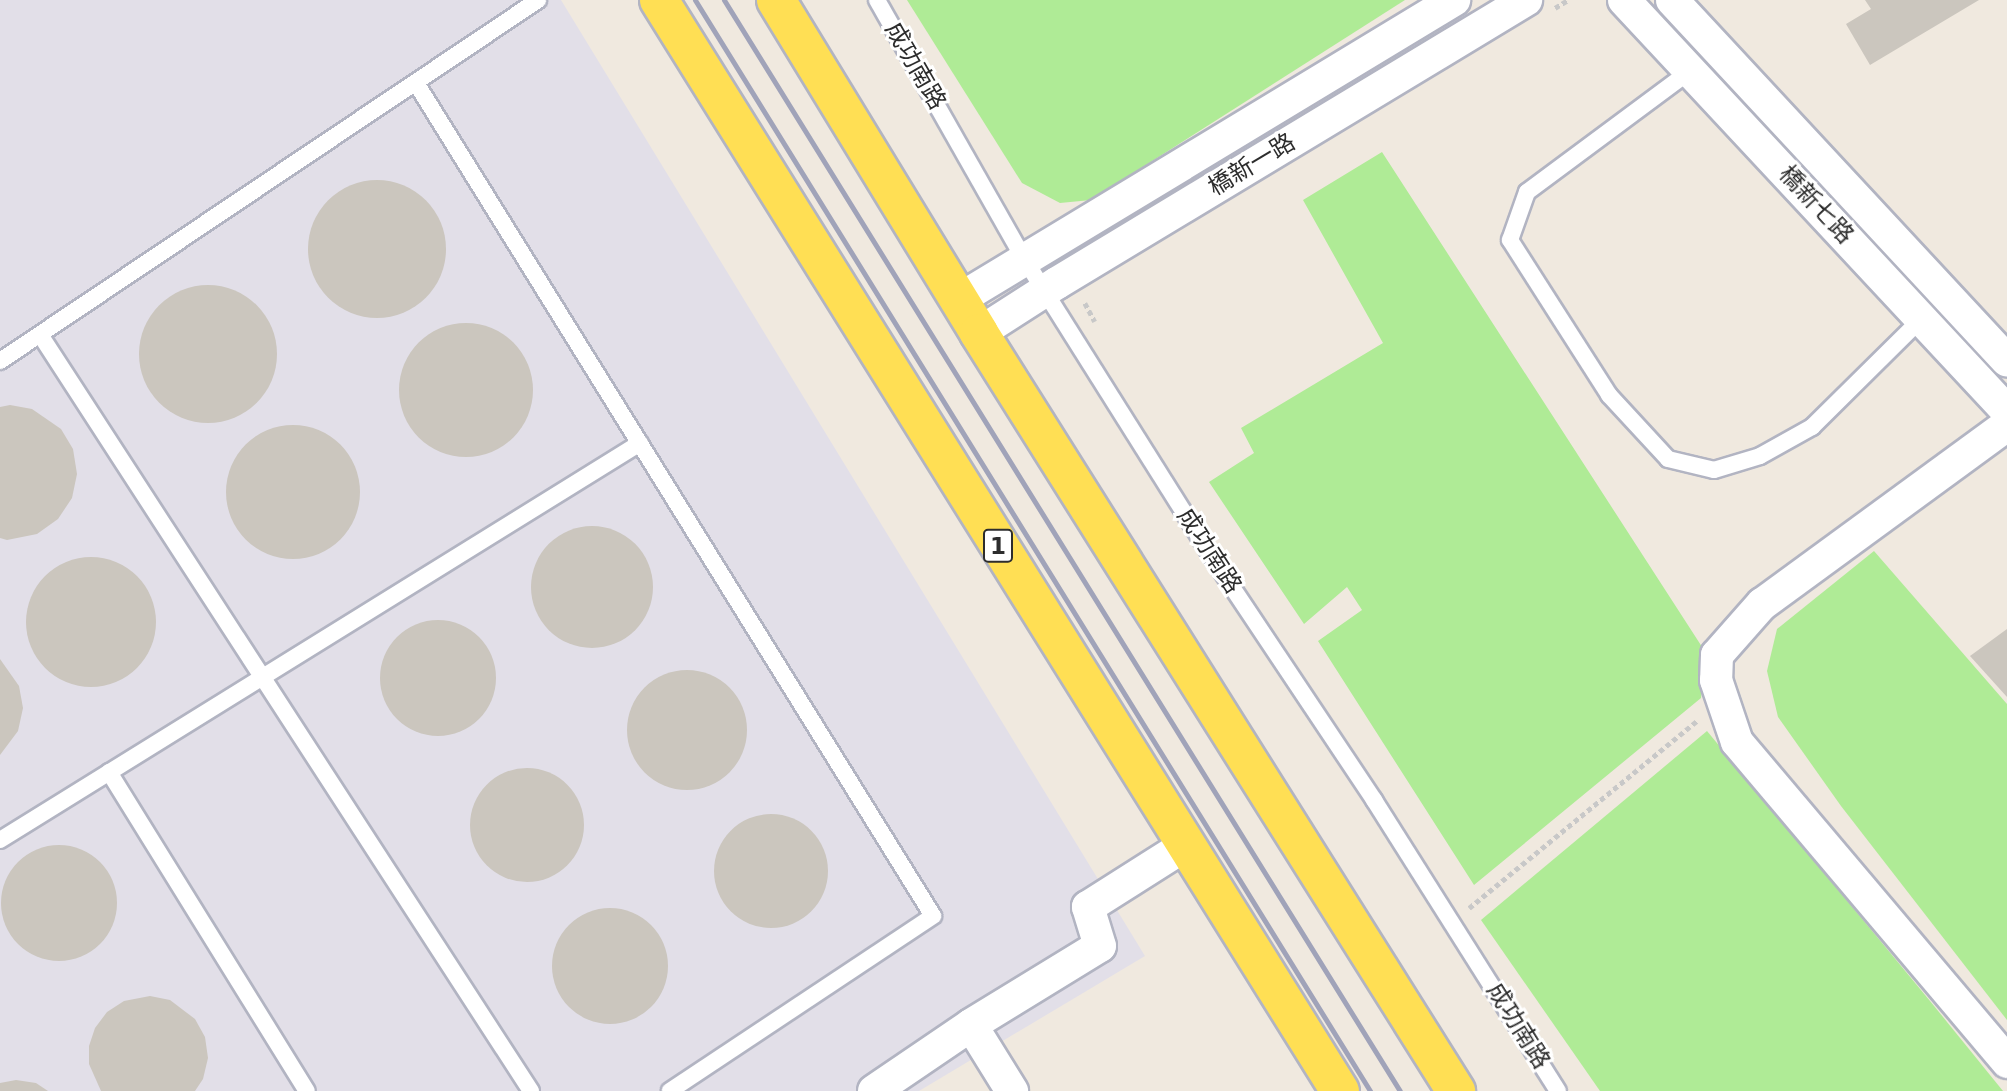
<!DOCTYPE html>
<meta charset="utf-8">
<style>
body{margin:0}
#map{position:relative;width:2007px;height:1091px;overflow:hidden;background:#f0e9df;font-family:"DejaVu Sans","Noto Sans TC",sans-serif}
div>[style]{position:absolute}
.industrial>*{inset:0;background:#e2dfe8}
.green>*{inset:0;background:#afeb96}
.building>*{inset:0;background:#cbc6be}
.round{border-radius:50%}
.path>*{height:4.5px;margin-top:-2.25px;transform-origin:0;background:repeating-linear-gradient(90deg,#c8c8c8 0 5px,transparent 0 8.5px)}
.roads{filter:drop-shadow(2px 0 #b2b4c2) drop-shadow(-2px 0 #b2b4c2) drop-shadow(0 2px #b2b4c2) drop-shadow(0 -2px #b2b4c2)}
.lane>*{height:16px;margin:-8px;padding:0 8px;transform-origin:8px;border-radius:8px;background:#fff}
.street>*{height:32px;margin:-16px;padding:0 16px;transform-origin:16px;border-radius:16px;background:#fff}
.primary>*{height:38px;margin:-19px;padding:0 19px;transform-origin:19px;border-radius:19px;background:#ffdf54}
.rail>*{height:5px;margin:-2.5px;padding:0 2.5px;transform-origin:2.5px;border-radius:2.5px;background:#a0a3b9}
span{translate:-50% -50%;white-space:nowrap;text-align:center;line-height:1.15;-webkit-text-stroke:6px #fff;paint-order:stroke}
.shield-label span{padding:2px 5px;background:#fff;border:2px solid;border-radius:5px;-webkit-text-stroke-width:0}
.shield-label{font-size:23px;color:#2d2d2d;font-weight:700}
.street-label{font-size:24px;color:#2d2d2d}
</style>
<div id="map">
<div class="industrial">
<div style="clip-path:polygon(0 0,561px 0,1145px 956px,919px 1091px,0 1091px)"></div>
</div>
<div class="green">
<div style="clip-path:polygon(907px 0,1405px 0,1091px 200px,1060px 203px,1022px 183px)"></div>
<div style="clip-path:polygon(1382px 152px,1706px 653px,1701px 698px,1474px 885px,1318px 641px,1362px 610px,1347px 587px,1304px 624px,1209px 482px,1254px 453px,1241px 428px,1383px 343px,1303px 200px)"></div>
<div style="clip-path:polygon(1874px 551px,2007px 704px,2007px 1020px,1841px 806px,1778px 717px,1767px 671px,1777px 629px)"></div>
<div style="clip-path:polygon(1707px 731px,1930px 1001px,2003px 1091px,1600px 1091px,1481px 920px)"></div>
</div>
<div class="building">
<div style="clip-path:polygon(1865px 0,1979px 0,1870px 65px,1846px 24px,1871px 9px)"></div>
<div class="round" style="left:308px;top:180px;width:138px;height:138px"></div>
<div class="round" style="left:139px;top:285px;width:138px;height:138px"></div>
<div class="round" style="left:399px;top:323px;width:134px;height:134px"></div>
<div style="clip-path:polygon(10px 405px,32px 409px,61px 429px,73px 449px,77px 474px,72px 498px,58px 519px,37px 534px,7px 540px,0 538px,0 407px)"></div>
<div class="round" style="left:226px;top:425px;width:134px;height:134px"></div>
<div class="round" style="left:531px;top:526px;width:122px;height:122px"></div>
<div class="round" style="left:26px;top:557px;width:130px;height:130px"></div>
<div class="round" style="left:380px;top:620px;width:116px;height:116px"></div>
<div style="clip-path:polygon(2007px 629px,2007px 697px,1970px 656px)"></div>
<div style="clip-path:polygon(0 659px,19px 686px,23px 708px,18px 731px,0 755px)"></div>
<div class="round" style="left:627px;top:670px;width:120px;height:120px"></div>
<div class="round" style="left:470px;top:768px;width:114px;height:114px"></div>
<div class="round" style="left:714px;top:814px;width:114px;height:114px"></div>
<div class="round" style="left:1px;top:845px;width:116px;height:116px"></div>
<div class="round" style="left:552px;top:908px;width:116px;height:116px"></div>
<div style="clip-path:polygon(150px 996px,170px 1000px,195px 1019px,205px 1037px,208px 1058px,203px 1079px,195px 1091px,101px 1091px,89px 1064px,89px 1046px,95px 1028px,107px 1012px,124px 1001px)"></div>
<div style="clip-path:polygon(16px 1080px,36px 1083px,48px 1091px,0 1091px,0 1083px)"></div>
</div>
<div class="path">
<div style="left:1555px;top:8px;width:15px;rotate:-32deg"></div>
<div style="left:1085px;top:303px;width:21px;rotate:62deg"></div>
<div style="left:1469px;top:908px;width:296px;rotate:-39.4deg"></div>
</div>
<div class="roads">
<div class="lane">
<div style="left:877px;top:0;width:299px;rotate:60.4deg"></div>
<div style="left:1025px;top:260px;width:347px;rotate:57.8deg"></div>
<div style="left:1210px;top:554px;width:296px;rotate:56.3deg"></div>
<div style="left:1374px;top:800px;width:344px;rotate:57.7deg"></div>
<div style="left:1690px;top:71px;width:203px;rotate:143.4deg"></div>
<div style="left:1527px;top:192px;width:51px;rotate:109.5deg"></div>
<div style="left:1510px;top:240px;width:184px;rotate:57.4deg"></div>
<div style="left:1609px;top:395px;width:87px;rotate:47.3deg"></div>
<div style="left:1668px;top:459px;width:47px;rotate:13.4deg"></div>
<div style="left:1714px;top:470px;width:48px;rotate:-16.9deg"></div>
<div style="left:1760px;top:456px;width:60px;rotate:-29.1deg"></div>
<div style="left:1812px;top:427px;width:153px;rotate:-44.7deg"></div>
<div style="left:416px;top:83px;width:980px;rotate:58.17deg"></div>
<div style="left:933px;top:916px;width:316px;rotate:146.4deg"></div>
<div style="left:41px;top:336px;width:900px;rotate:57.02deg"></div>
<div style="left:0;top:361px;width:648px;rotate:-33.86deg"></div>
<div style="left:109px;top:772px;width:375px;rotate:58.2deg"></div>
<div style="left:0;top:840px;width:753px;rotate:-31.81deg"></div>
</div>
<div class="street">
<div style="left:1624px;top:0;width:562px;rotate:47.02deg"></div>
<div style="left:1672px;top:0;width:492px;rotate:47.1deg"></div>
<div style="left:958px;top:300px;width:580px;rotate:-31.17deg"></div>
<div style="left:979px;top:333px;width:93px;rotate:-32.7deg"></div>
<div style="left:1057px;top:283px;width:548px;rotate:-31.11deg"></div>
<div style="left:2007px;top:425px;width:303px;rotate:143.8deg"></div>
<div style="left:1762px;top:604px;width:68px;rotate:131.4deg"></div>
<div style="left:1717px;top:655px;width:25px;rotate:92deg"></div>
<div style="left:1716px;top:680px;width:65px;rotate:71.3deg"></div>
<div style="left:1737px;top:742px;width:419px;rotate:49.8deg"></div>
<div style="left:971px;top:1025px;width:78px;rotate:58.2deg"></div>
<div style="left:874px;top:1091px;width:117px;rotate:-34.2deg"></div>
<div style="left:971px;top:1025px;width:151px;rotate:-31.5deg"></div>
<div style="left:1100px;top:946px;width:41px;rotate:-107.1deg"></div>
<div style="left:1088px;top:907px;width:114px;rotate:-32.4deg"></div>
</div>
<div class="primary">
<div style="left:659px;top:0;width:1286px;rotate:58.03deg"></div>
<div style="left:776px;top:0;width:390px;rotate:58.6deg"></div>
<div style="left:979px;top:333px;width:896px;rotate:57.82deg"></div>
</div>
</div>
<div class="rail">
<div style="left:695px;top:0;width:1283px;rotate:58.25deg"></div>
<div style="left:724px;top:0;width:1283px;rotate:58.22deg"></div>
</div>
<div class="shield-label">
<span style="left:998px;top:546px">1</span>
</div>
<div class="street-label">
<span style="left:915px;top:66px;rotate:60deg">成功南路</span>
<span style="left:1252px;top:165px;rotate:-31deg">橋新一路</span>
<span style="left:1816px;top:205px;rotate:47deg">橋新七路</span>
<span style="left:1209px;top:551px;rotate:57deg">成功南路</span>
<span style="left:1518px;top:1026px;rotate:58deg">成功南路</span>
</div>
</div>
